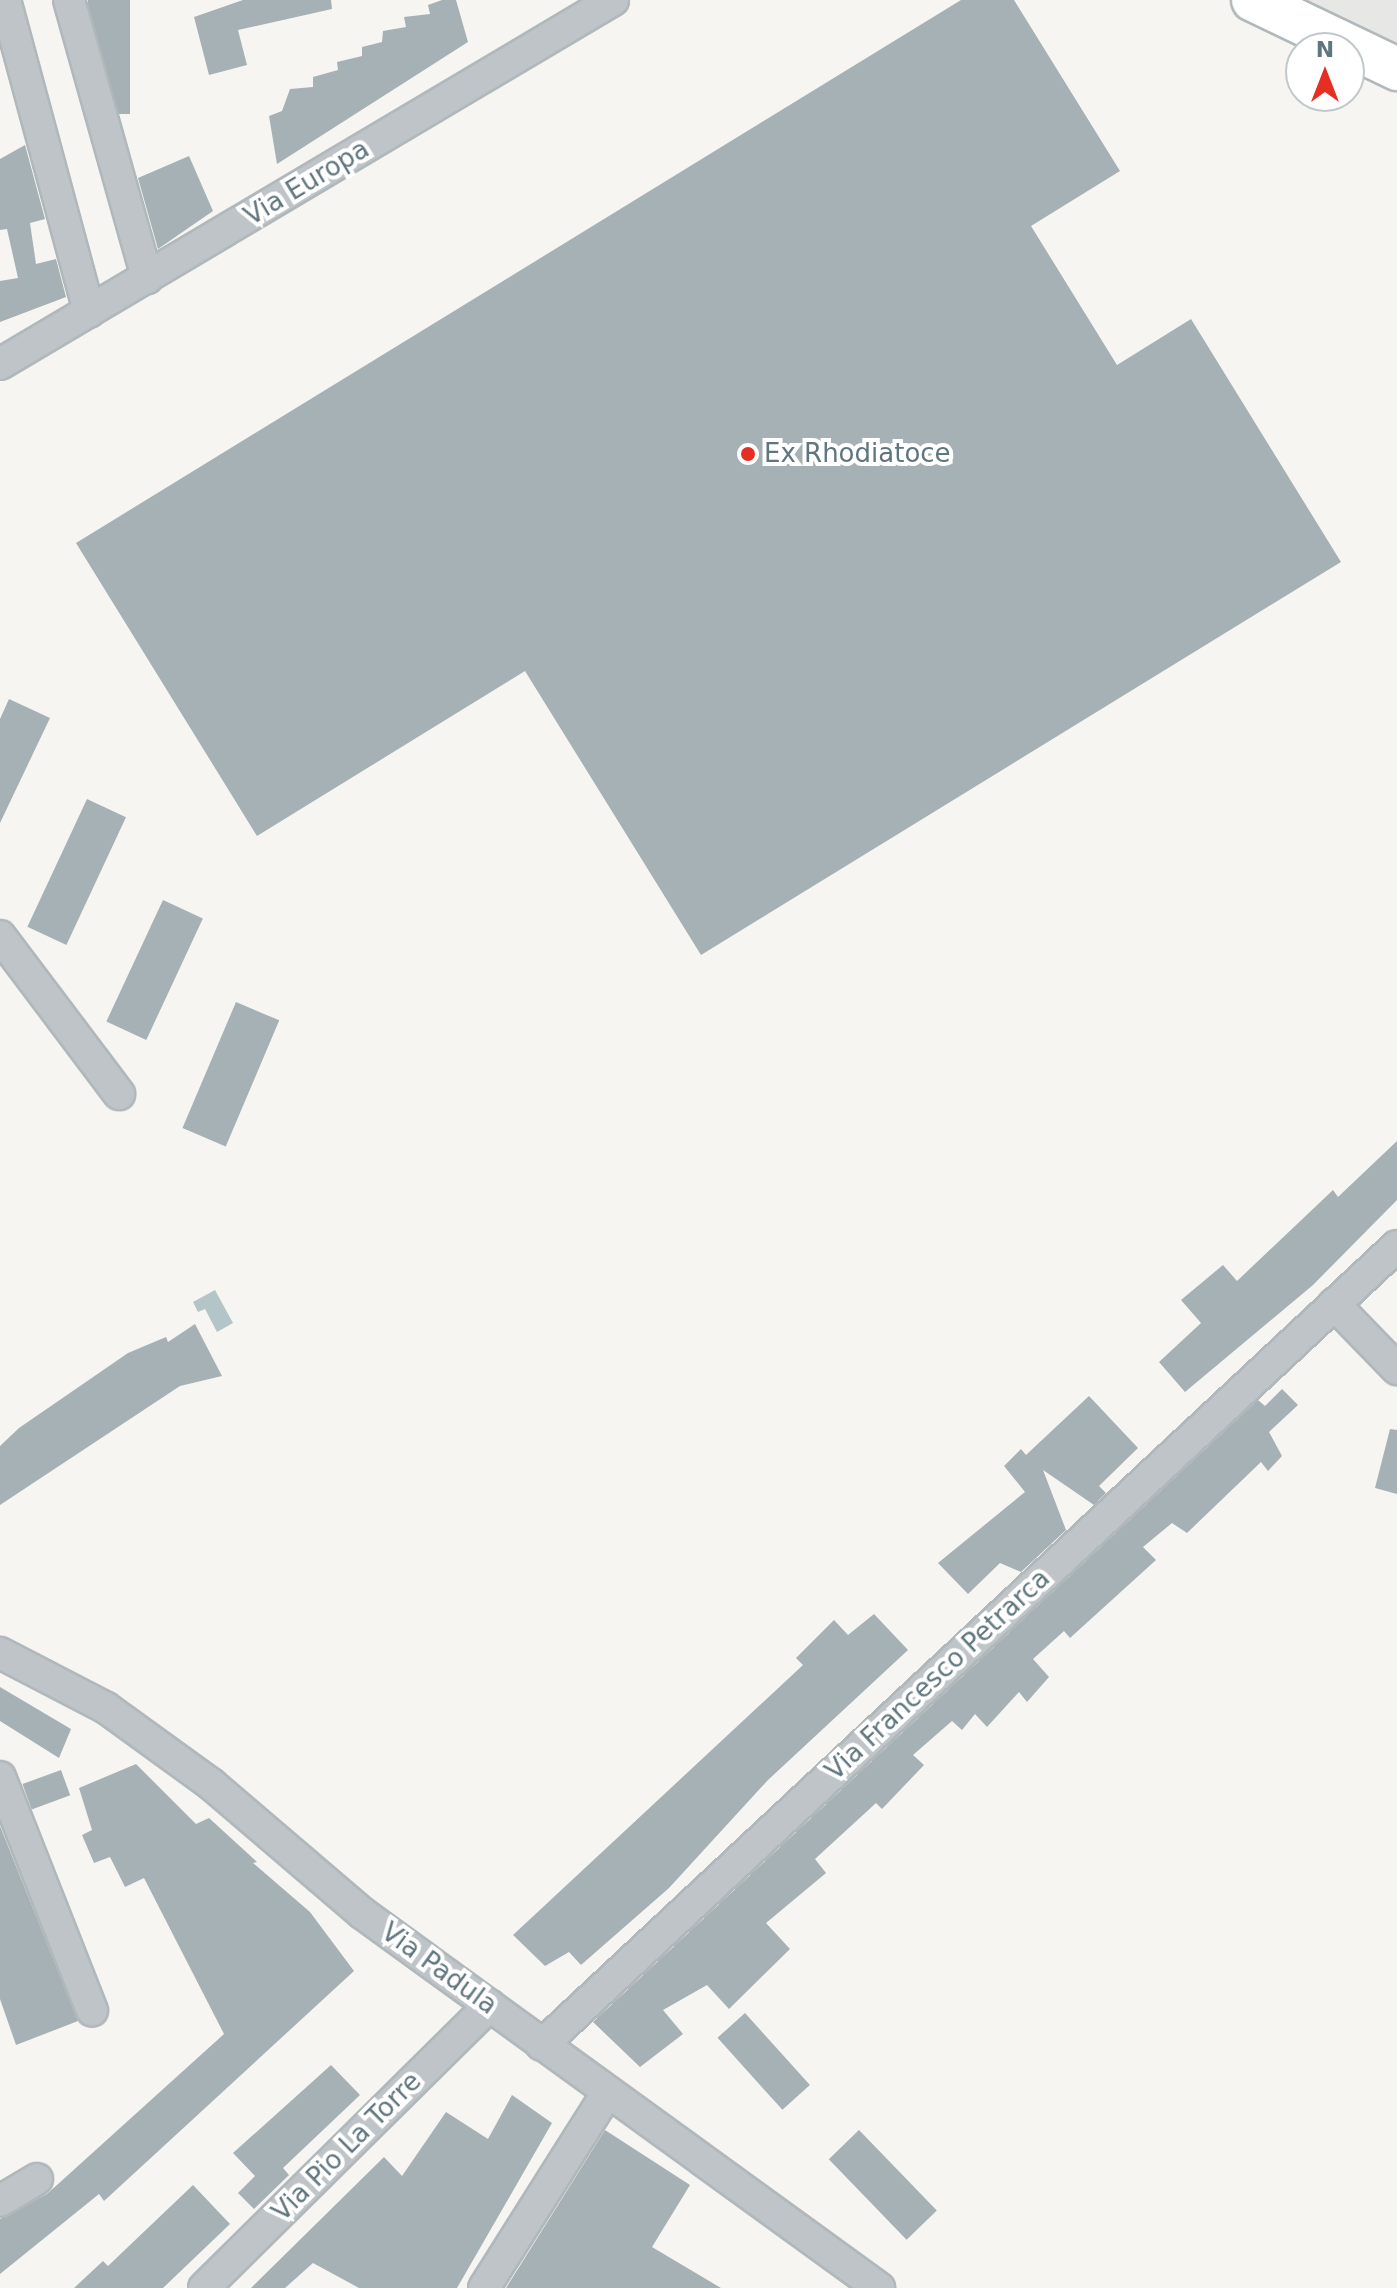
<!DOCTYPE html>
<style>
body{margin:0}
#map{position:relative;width:1397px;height:2288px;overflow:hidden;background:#f6f5f2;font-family:"DejaVu Sans",sans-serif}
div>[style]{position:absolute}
.built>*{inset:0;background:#e7e7e6}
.water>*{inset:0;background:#b3c5c6}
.building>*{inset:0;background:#a5b1b4;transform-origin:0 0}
.roads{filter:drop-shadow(2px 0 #b1b8bb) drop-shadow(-2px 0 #b1b8bb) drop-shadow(0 2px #b1b8bb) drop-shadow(0 -2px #b1b8bb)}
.street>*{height:30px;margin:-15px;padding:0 15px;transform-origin:15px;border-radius:15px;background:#bec4c7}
.secondary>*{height:42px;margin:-21px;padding:0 21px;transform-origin:21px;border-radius:21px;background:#fff}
.dots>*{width:22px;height:22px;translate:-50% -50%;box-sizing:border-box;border:4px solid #fff;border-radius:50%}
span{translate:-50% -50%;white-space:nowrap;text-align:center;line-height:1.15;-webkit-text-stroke:8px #fff;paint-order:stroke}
.street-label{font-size:26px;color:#60767e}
.poi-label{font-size:26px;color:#60767e}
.left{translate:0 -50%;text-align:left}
.north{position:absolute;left:1285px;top:32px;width:80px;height:80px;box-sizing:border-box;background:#fff;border:2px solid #bfc8cb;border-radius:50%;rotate:0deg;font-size:22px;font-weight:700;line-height:32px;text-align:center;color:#60767e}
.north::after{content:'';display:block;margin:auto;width:28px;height:36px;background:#e72e22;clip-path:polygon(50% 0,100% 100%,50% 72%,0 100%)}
</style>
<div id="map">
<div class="built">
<div style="clip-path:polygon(1303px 0,1397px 0,1397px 45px)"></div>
</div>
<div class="water">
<div style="clip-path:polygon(215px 1290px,233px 1323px,217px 1332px,205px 1309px,198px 1312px,193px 1302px)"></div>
</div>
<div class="building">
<div style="left:88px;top:0;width:42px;height:114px"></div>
<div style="clip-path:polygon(243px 0,331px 0,332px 9px,238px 30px,247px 65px,209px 75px,194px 17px)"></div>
<div style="clip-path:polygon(442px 0,456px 0,468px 42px,277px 164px,269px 116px,282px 111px,290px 89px,313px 87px,313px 77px,338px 70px,337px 62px,362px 56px,362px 47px,382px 42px,383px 31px,406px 27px,404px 17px,430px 14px,428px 5px)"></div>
<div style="clip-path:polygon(961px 0,1014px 0,1120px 171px,1031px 226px,1117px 365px,1191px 319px,1341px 562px,701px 955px,525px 671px,257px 836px,76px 543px)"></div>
<div style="clip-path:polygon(25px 145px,45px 219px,30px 223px,36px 264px,56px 259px,66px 297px,0 322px,0 281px,18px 278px,7px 229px,0 230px,0 159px)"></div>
<div style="clip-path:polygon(189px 156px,213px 211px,158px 249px,138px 178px)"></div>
<div style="clip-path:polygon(9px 699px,50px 718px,0 823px,0 719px)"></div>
<div style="left:87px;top:799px;width:43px;height:141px;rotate:25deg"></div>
<div style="left:163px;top:900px;width:44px;height:134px;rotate:25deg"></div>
<div style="left:236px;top:1002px;width:47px;height:137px;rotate:23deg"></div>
<div style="clip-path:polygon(1397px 1141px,1397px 1200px,1313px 1285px,1185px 1392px,1159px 1362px,1201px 1323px,1181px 1300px,1223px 1265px,1237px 1281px,1333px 1190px,1338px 1197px)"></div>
<div style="clip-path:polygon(195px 1324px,222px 1376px,180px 1386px,0 1505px,0 1446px,19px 1428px,128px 1353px,166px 1337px,168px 1342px)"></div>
<div style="clip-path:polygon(1282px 1389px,1298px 1405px,1269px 1432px,1282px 1456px,1268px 1471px,1261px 1462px,1187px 1533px,1172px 1523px,1143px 1547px,1156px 1560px,1070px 1638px,1064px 1631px,1033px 1659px,1049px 1677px,1027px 1702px,1019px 1692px,987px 1727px,975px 1714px,962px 1730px,952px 1721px,913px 1755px,924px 1765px,882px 1809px,876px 1803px,815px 1859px,826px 1873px,766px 1923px,790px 1949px,729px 2009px,707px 1985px,663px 2010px,683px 2034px,640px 2067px,593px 2022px,1258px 1400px,1265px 1406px)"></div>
<div style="clip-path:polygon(1089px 1396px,1138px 1448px,1099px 1486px,1106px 1493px,1094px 1505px,1043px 1470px,1066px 1530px,1021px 1572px,1000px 1563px,968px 1594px,938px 1563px,1025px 1492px,1004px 1466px,1021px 1449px,1026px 1455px)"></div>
<div style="clip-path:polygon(1390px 1429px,1397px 1430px,1397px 1494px,1375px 1488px)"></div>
<div style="clip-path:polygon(874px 1614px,908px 1650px,768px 1780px,669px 1888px,581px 1965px,569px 1952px,545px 1966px,513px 1935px,803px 1665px,796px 1658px,834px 1620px,848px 1635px)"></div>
<div style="clip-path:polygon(0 1687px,71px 1729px,59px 1758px,0 1721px)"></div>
<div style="clip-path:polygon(136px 1764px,196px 1824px,209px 1818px,257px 1862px,253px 1863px,310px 1912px,354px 1971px,104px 2201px,99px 2194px,0 2274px,0 2219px,47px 2194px,224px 2034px,144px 1878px,125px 1887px,110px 1857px,94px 1863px,82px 1835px,92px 1830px,79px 1788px)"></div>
<div style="left:61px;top:1770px;width:27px;height:41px;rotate:70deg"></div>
<div style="clip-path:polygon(0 1826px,78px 2021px,16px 2045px,0 1999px)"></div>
<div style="left:745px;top:2013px;width:97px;height:37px;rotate:48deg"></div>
<div style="clip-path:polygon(331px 2065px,360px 2095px,283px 2168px,289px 2175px,254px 2209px,238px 2193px,255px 2176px,233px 2153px)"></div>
<div style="clip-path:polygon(512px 2095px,552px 2123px,457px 2288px,359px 2288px,313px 2263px,285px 2288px,251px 2288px,384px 2157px,402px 2176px,446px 2112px,488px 2139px)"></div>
<div style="clip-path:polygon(605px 2130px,690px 2185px,652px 2247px,721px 2288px,506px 2288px)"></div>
<div style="left:859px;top:2130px;width:112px;height:42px;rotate:46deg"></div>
<div style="clip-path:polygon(193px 2185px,230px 2224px,163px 2288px,74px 2288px,103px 2261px,108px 2266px)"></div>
</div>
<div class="roads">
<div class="street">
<div style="left:5px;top:0;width:323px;rotate:74.9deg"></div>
<div style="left:69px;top:0;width:289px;rotate:74.3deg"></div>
<div style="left:0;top:364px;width:713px;rotate:-30.7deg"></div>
<div style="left:0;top:936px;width:198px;rotate:53deg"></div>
<div style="left:1334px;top:1304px;width:91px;rotate:45.9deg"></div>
<div style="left:0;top:1653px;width:119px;rotate:27.4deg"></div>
<div style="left:106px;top:1708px;width:130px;rotate:35.9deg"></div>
<div style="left:211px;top:1784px;width:199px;rotate:40.5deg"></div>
<div style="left:362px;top:1913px;width:639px;rotate:35.95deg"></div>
<div style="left:0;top:1777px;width:251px;rotate:68.5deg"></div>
<div style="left:542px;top:2045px;width:1170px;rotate:-43.06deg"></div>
<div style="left:0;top:2201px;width:43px;rotate:-30.7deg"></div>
<div style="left:204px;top:2288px;width:402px;rotate:-44.7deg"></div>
<div style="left:484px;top:2288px;width:232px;rotate:-57.7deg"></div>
</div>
<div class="secondary">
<div style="left:1253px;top:0;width:160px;rotate:25.6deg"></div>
</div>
</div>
<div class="dots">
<div style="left:748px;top:454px;background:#e72e22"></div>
</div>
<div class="street-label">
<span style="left:307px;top:183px;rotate:-31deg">Via Europa</span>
<span style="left:938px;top:1675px;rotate:-43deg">Via Francesco Petrarca</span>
<span style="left:439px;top:1969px;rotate:36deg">Via Padula</span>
<span style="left:347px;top:2147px;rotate:-45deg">Via Pio La Torre</span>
</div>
<div class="poi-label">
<span class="left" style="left:764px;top:454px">Ex Rhodiatoce</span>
</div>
<div class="north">N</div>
</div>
